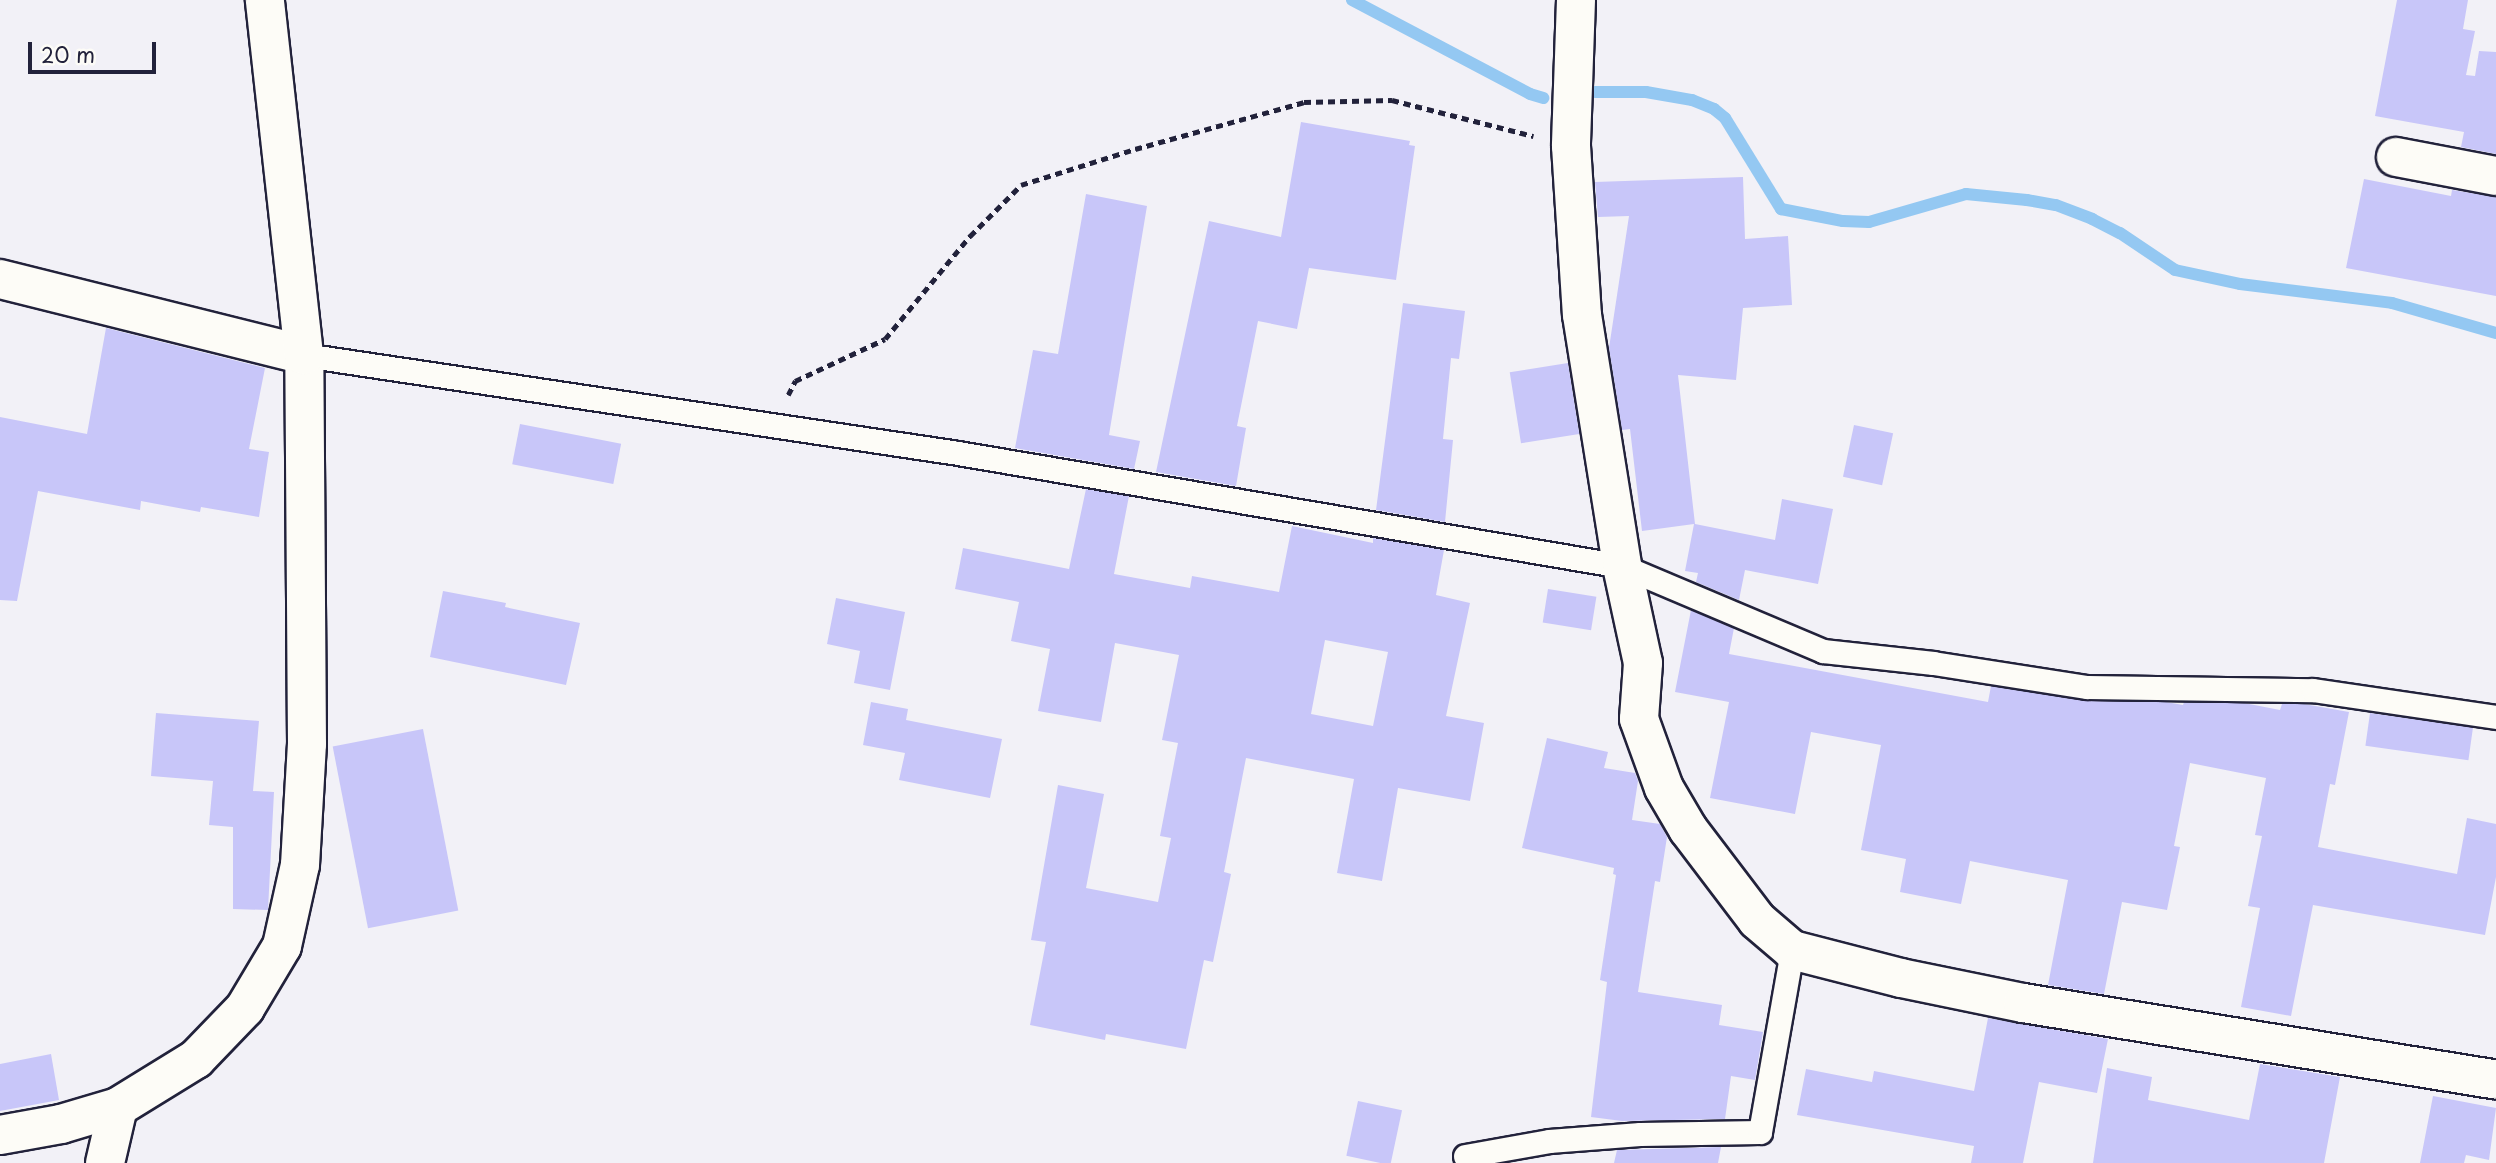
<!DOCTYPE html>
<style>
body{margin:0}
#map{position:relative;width:2496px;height:1163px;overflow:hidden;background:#f2f1f7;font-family:"Playpen Sans",sans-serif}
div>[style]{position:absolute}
.stream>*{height:12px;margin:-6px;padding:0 6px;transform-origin:6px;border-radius:6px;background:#94c8f2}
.building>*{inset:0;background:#c8c6f9;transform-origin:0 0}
.path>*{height:4.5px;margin-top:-2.25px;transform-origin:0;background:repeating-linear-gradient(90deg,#22223b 0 7px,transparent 0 12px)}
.roads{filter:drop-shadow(2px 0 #22223b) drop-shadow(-2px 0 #22223b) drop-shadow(0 2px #22223b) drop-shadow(0 -2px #22223b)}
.service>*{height:23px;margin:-11.5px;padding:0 11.5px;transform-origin:11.5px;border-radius:11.5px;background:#fdfcf7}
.minor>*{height:38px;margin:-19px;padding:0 19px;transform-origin:19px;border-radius:19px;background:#fdfcf7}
.tertiary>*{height:38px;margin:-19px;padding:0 19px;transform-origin:19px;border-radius:19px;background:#fdfcf7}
span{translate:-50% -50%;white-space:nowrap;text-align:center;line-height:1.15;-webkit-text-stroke:6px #fdfcf7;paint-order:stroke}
.scale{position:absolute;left:28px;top:42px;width:128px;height:32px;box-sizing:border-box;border:4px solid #22223b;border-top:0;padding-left:9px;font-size:21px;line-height:24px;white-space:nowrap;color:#22223b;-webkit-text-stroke:5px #fdfcf7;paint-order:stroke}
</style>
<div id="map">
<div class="stream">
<div style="left:1352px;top:0;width:201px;rotate:27.8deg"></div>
<div style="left:1530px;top:94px;width:14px;rotate:17deg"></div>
<div style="left:1595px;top:92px;width:51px"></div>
<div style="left:1646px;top:92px;width:47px;rotate:9.9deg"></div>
<div style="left:1692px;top:100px;width:24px;rotate:22deg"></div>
<div style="left:1714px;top:109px;width:14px;rotate:39deg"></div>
<div style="left:1725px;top:118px;width:107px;rotate:58.4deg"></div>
<div style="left:1781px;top:209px;width:63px;rotate:11deg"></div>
<div style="left:1843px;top:221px;width:26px;rotate:2deg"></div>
<div style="left:1869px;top:222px;width:101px;rotate:-16.1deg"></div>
<div style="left:1966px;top:194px;width:61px;rotate:5.6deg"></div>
<div style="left:2027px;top:200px;width:29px;rotate:10deg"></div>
<div style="left:2056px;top:205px;width:39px;rotate:21deg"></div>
<div style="left:2092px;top:219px;width:31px;rotate:27deg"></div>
<div style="left:2120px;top:233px;width:66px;rotate:33.9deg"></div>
<div style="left:2175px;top:270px;width:66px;rotate:12.2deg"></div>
<div style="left:2240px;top:284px;width:153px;rotate:7.1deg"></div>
<div style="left:2392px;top:303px;width:108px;rotate:16.1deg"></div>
</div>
<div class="building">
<div style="clip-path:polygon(2397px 0,2468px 0,2463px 29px,2475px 31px,2466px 75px,2475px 76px,2479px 51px,2496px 52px,2496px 154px,2461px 147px,2464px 132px,2375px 116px)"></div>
<div style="clip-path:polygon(1301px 122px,1410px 141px,1409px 145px,1415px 146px,1396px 280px,1309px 268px,1297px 329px,1258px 321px,1237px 426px,1246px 428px,1236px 486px,1156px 472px,1209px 221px,1281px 237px)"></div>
<div style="clip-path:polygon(1743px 177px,1745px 239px,1788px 236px,1792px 305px,1743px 308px,1736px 380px,1678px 375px,1695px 524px,1775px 540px,1782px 499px,1833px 509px,1818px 584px,1745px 570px,1739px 600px,1696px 582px,1698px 573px,1685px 571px,1694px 524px,1642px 531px,1630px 429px,1622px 430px,1609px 348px,1629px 216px,1598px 217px,1595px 182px)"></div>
<div style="clip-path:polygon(2364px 179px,2451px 196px,2452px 190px,2496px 197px,2496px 296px,2346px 268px)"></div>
<div style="clip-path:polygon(1086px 194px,1147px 206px,1109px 435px,1140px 441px,1134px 469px,1015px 448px,1033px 350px,1058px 354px)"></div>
<div style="clip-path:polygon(1403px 303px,1465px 311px,1459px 359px,1451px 358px,1443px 439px,1453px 440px,1445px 522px,1376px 510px)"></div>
<div style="clip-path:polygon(106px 328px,265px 368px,249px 449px,269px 452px,259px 517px,201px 507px,200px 512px,141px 501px,140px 510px,38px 491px,17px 601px,0 600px,0 417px,87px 434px)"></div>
<div style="left:1568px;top:363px;width:72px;height:59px;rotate:81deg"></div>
<div style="left:520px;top:424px;width:103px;height:41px;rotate:11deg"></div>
<div style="left:1854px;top:425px;width:40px;height:53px;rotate:12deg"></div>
<div style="clip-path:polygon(evenodd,1086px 489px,1129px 496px,1114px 574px,1190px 588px,1192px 576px,1279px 592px,1292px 526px,1373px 543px,1373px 538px,1444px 550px,1436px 595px,1470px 603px,1446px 716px,1484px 723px,1470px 801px,1398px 788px,1382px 881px,1337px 873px,1354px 779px,1246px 758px,1224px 872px,1231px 874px,1213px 962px,1204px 960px,1186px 1049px,1106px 1034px,1105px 1040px,1030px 1025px,1046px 942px,1031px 940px,1058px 785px,1104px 794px,1086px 888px,1158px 902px,1171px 838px,1160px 836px,1178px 743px,1162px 740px,1179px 655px,1115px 643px,1101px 722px,1038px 711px,1050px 649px,1011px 641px,1019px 602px,955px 589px,963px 548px,1069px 569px,1086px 489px,1325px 640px,1388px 652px,1373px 726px,1311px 714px,1325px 640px)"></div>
<div style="left:1548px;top:589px;width:49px;height:34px;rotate:9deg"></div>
<div style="clip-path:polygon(443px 591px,506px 603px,505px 607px,580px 623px,566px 685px,430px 657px)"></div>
<div style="clip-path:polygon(836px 598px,905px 612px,890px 690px,854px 683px,860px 651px,827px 644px)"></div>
<div style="clip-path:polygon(1691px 610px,1734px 628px,1729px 654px,1988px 702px,1991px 686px,2087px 701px,2166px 702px,2183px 705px,2184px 702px,2244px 703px,2280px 710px,2282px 704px,2304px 704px,2349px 712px,2335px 785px,2330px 784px,2318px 847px,2457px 874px,2467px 818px,2496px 824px,2496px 877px,2485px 935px,2313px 905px,2291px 1016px,2241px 1007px,2260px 908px,2248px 906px,2262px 836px,2255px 835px,2266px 778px,2190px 763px,2174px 846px,2180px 847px,2167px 910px,2122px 902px,2104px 994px,2048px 985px,2068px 880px,1970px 861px,1961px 904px,1900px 892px,1906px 859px,1861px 850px,1881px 745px,1811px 732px,1795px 814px,1710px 798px,1729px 702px,1675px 692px)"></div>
<div style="clip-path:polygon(871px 702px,908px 709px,906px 720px,1002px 739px,990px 798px,899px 780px,905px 753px,863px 745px)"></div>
<div style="clip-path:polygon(156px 713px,259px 721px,253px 791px,274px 792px,268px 910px,233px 909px,233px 827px,209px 825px,213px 781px,151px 776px)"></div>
<div style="left:2370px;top:713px;width:104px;height:33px;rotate:8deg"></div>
<div style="left:423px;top:729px;width:185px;height:92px;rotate:79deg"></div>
<div style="clip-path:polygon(1547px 738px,1608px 752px,1604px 768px,1635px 773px,1638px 781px,1632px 820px,1660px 824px,1667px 837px,1660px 882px,1655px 881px,1638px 992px,1722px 1005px,1719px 1025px,1763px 1032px,1755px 1080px,1731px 1076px,1725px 1119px,1622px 1121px,1591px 1117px,1607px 982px,1600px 980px,1616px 875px,1613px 874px,1614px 868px,1522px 848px)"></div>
<div style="clip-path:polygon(1988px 1018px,2108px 1039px,2097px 1093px,2039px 1082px,2023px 1163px,1971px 1163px,1974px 1146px,1797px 1115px,1806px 1069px,1872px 1082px,1874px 1071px,1974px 1091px)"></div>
<div style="clip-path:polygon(51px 1054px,59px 1100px,0 1111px,0 1064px)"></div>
<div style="clip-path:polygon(2260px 1064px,2340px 1077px,2324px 1163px,2093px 1163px,2107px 1068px,2152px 1077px,2148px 1100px,2249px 1120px)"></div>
<div style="clip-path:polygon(2433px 1096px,2496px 1108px,2489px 1160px,2466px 1155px,2464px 1163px,2420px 1163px)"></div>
<div style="left:1358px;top:1101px;width:45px;height:56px;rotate:12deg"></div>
<div style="clip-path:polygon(1721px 1147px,1718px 1163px,1614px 1163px,1617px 1150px)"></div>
</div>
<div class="path">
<div style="left:788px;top:395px;width:16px;rotate:-63deg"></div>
<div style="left:795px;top:381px;width:99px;rotate:-25deg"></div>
<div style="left:885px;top:339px;width:134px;rotate:-50.5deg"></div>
<div style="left:970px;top:236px;width:72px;rotate:-45deg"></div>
<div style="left:1021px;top:185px;width:120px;rotate:-17.5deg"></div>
<div style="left:1135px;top:149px;width:175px;rotate:-15.5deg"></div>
<div style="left:1304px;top:102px;width:88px;rotate:-1.3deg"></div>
<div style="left:1392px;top:100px;width:146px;rotate:14.3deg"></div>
</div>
<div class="roads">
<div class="service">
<div style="left:304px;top:355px;width:661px;rotate:8.52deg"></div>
<div style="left:958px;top:453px;width:674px;rotate:9.66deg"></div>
<div style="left:1622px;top:566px;width:218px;rotate:22.9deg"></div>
<div style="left:1823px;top:651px;width:111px;rotate:6.2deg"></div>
<div style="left:1933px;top:663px;width:156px;rotate:8.9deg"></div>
<div style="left:2087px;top:687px;width:226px;rotate:0.8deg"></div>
<div style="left:2313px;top:690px;width:185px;rotate:8.4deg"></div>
<div style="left:1465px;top:1156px;width:85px;rotate:-10.1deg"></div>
<div style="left:1549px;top:1141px;width:91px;rotate:-4.4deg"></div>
<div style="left:1640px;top:1134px;width:120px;rotate:-1deg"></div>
<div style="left:1760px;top:1132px;width:185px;rotate:-80deg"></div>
</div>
<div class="minor">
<div style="left:1576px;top:0;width:146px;rotate:92deg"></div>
<div style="left:1571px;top:146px;width:169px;rotate:86.3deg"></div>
<div style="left:1582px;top:315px;width:254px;rotate:80.9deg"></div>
<div style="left:1622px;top:566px;width:99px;rotate:77.8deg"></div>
<div style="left:1643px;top:663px;width:56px;rotate:94.1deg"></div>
<div style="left:1639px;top:719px;width:73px;rotate:70.1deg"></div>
<div style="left:1664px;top:788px;width:48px;rotate:59.7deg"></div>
<div style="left:1688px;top:829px;width:114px;rotate:52.8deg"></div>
<div style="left:1757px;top:920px;width:46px;rotate:40.6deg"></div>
<div style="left:1792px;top:950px;width:113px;rotate:14.4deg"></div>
<div style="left:1901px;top:978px;width:125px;rotate:11.6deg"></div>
<div style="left:2023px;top:1003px;width:479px;rotate:9.2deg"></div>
<div style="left:2396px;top:157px;width:102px;rotate:10.8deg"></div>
<div style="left:0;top:279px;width:313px;rotate:14deg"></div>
<div style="left:105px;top:1163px;width:57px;rotate:-76.9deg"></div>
</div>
<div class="tertiary">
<div style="left:0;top:1135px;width:62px;rotate:-10.2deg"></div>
<div style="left:61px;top:1124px;width:59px;rotate:-16.6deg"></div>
<div style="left:118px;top:1107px;width:92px;rotate:-31.6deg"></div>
<div style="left:196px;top:1059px;width:71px;rotate:-46.1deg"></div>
<div style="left:245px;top:1008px;width:72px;rotate:-59.2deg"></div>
<div style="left:282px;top:946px;width:83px;rotate:-77.5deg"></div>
<div style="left:300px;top:865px;width:121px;rotate:-86.7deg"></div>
<div style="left:307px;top:744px;width:389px;rotate:-90.4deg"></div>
<div style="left:304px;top:355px;width:357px;rotate:-96.3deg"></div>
</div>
</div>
<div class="scale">20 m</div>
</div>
